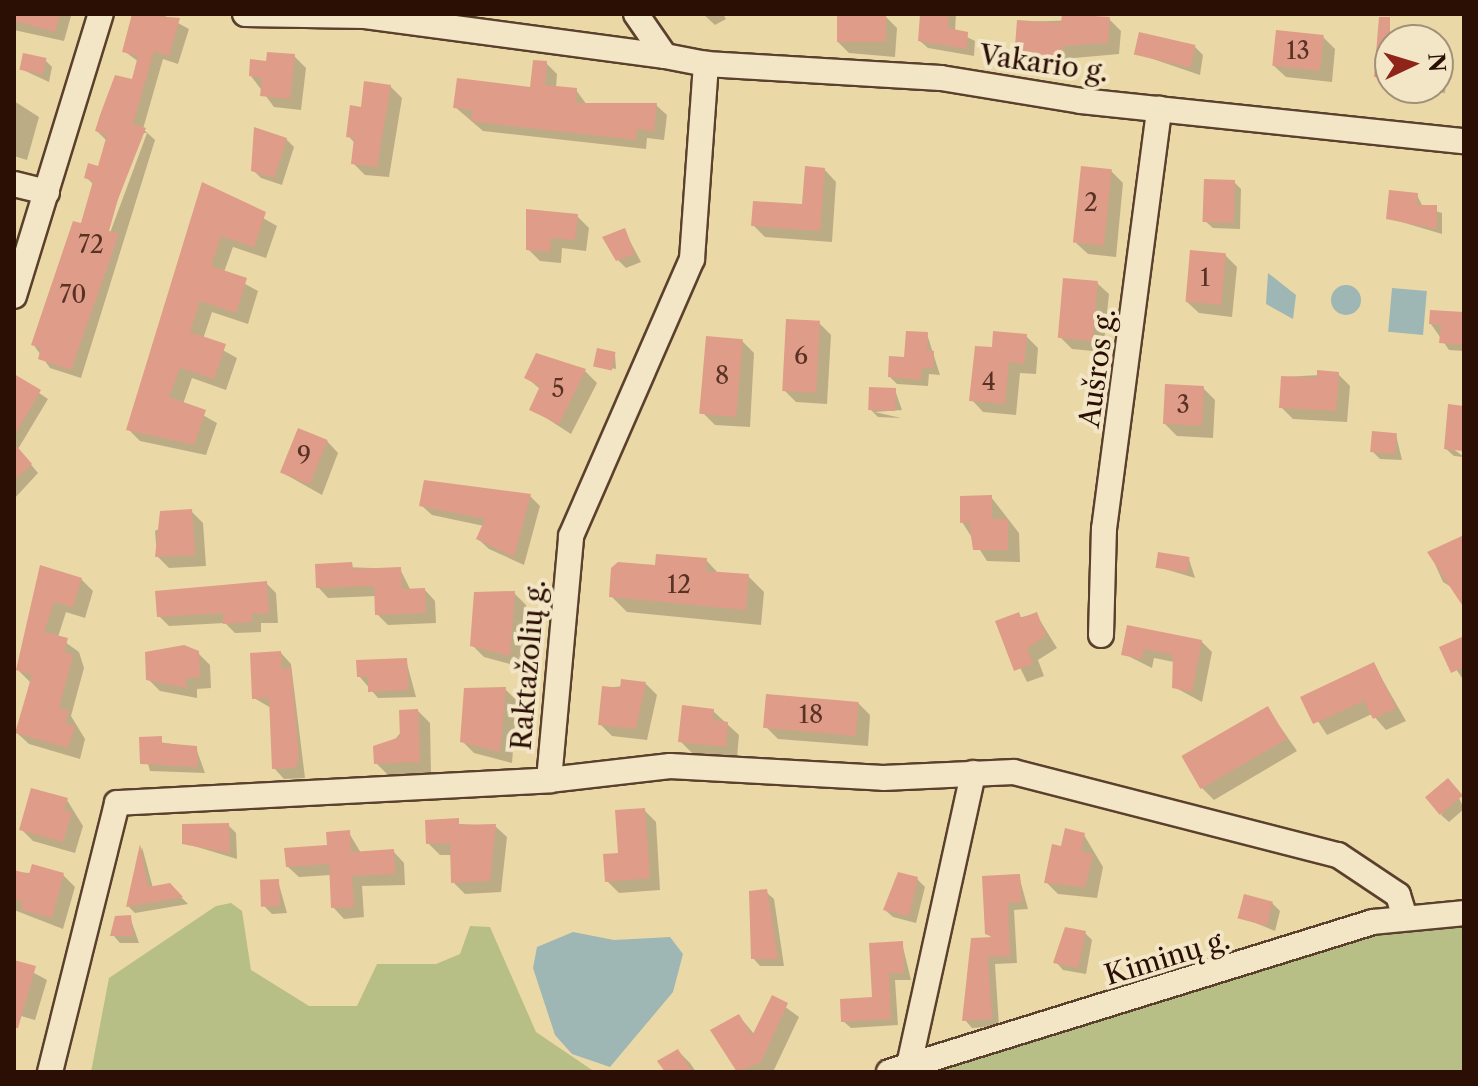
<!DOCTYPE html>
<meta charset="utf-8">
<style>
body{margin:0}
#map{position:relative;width:1478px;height:1086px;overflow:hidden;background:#ebd8a7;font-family:"Libre Caslon Text",serif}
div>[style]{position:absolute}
.green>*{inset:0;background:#b7bf87}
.water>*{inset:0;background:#9eb6b4;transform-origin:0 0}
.round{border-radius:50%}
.shadow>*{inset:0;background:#0003}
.building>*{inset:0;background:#df9c88;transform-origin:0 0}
.roads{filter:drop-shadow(2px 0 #5b402d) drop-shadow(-2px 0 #5b402d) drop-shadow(0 2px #5b402d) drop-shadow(0 -2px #5b402d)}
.minor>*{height:24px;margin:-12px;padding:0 12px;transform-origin:12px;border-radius:12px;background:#f2e6c6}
span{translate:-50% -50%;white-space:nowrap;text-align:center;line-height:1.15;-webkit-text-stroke:8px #f2e6c6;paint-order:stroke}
.number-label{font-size:24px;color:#583225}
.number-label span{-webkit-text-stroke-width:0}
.street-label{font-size:28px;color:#2b0e04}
.frame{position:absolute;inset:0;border:16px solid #2b0e04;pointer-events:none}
.north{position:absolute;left:1374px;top:24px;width:80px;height:80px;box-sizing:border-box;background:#f2e6c6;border:2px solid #a29078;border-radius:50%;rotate:86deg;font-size:22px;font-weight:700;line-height:32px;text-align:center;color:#2b0e04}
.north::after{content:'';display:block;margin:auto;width:28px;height:36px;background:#8f2418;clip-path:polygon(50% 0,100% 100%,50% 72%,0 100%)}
</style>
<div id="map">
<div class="green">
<div style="clip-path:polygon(231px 903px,242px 911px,251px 970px,309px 1006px,357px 1006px,377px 964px,436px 964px,460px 954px,470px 926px,490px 927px,536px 1032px,595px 1072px,91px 1072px,109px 978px,216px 906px)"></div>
<div style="clip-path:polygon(1464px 921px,1464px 1072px,922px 1072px,1403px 926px)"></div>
</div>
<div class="water">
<div style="clip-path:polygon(1268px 273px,1296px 295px,1293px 319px,1266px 304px)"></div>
<div class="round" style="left:1331px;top:285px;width:30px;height:30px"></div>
<div style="left:1392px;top:288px;width:35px;height:44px;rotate:5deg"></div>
<div style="clip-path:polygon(573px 932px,614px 940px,670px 937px,683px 954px,673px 992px,610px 1067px,572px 1054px,555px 1035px,533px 968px,537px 947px)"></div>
</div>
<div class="shadow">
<div style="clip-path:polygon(14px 14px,69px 14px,71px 16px,64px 41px,14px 30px)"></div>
<div style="clip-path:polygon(evenodd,135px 14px,161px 14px,189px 29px,178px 64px,163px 59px,143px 129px,155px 140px,81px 378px,50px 368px,33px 344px,82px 226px,94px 185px,86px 177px,99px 169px,107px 141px,97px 131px,134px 81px,139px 62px,124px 51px,135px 14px,142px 133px,147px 133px,107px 241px,103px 240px,142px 133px)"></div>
<div style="clip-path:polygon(703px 14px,723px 14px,726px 19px,715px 25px)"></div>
<div style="clip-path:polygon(839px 14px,885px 16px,897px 28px,895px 57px,849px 53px,837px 41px)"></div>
<div style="clip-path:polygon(922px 14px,956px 14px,955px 31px,975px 41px,974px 56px,928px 48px,920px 41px)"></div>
<div style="clip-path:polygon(1109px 19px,1121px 31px,1119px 54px,1074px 58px,1073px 68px,1037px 65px,1017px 45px,1019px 22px)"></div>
<div style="clip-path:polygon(1323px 37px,1335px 49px,1332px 82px,1286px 77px,1274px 66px)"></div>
<div style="clip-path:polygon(1390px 46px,1390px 88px,1438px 88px,1438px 53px,1448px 62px,1445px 93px,1388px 88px,1376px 76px)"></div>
<div style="clip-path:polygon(1195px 47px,1203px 55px,1200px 75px,1138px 54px)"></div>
<div style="clip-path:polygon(294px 56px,306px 68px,301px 110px,274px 107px,251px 76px)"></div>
<div style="clip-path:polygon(45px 60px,52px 67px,49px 82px,21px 69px)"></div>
<div style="clip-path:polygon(546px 63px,557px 74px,556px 88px,576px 90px,587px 105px,656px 105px,667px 115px,664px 140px,647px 138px,646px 149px,483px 131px,455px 107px,532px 89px)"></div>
<div style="clip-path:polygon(390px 86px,402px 98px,389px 177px,365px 175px,353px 163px,355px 143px,348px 136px,363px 109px)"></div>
<div style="clip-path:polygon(14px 101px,39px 117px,27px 160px,14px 156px)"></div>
<div style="clip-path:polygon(286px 139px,294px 147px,282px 185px,261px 178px,253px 170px)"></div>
<div style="clip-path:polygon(825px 170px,836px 182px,832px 242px,765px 237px,753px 225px,803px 207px)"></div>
<div style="clip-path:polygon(1111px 171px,1123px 183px,1116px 257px,1088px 254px,1076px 243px)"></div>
<div style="clip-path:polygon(1234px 182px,1241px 189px,1240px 229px,1213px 228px,1205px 221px)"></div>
<div style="clip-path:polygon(204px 184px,277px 226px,266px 258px,233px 247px,224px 272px,258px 291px,248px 324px,212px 312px,203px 339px,237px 358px,226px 390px,192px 378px,183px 404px,217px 423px,206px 455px,140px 441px,128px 429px)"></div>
<div style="clip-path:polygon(1417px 195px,1423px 207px,1442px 213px,1442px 234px,1388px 218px)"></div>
<div style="clip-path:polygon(577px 216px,589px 228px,586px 251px,562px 248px,561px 263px,540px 261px,528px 249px)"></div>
<div style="clip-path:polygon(624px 230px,641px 262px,626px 268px,618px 260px)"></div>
<div style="clip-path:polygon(1225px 255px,1237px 267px,1232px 317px,1199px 313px,1187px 302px)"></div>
<div style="clip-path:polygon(1097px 283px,1109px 294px,1103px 352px,1072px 349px,1060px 337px)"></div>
<div style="clip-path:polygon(1464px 315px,1464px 351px,1449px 350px,1431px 324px)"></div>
<div style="clip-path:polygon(819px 323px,831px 335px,827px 404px,796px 402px,784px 390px)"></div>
<div style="clip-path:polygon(927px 334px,940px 375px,929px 374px,928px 386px,897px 384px,890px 377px)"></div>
<div style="clip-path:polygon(1026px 336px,1038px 348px,1036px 374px,1020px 373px,1016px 415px,983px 412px,972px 400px,993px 350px)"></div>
<div style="clip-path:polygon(742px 341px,754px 353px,750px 427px,715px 425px,703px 413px)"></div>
<div style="clip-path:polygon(615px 354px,616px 369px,597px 366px)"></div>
<div style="clip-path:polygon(585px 371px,597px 383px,571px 434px,532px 409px,541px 390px,526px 377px)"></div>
<div style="clip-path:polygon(1338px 374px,1350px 386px,1347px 422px,1293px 419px,1281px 407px,1283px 377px)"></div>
<div style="clip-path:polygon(14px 376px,48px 399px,18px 449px,38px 473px,14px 499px)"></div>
<div style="clip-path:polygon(1203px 388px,1215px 400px,1213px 438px,1177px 436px,1165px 424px)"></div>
<div style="clip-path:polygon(895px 390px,902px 410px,875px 412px,901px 418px,878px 417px,870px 409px)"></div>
<div style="clip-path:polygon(1464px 408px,1464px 449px,1452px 448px,1464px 457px,1454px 456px,1446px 449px)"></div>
<div style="clip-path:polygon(1396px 435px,1402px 460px,1380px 459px,1372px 451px)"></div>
<div style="clip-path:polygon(327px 441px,338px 453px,322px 495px,283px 473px)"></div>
<div style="clip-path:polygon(530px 496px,540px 506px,524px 565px,489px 549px,478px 539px,484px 526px,432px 515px,421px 505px)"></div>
<div style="clip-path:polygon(991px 497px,1019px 533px,1020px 562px,987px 561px,962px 522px)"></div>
<div style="clip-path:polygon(191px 511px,203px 523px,206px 566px,169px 568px,157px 556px,155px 531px)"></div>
<div style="clip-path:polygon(1464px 537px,1464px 595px,1443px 582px,1430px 553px)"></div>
<div style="clip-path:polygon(1189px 559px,1195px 578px,1158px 567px)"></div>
<div style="clip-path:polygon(706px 560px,719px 574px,748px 576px,764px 592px,761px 625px,627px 612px,611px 596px,657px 567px)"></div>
<div style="clip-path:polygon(317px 566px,400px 569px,411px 591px,425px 590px,435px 601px,436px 623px,388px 625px,377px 614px,377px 596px,328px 598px,318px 587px)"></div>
<div style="clip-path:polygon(41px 568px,81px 579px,93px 591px,85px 618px,66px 612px,58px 637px,79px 652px,84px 668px,71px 716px,85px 739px,80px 759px,29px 744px,17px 733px,30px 682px,18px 670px)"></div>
<div style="clip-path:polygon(266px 583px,276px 593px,278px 623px,261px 623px,261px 632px,235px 633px,225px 623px,169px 626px,159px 616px)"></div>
<div style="clip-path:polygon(514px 593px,526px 605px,521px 667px,484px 657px,472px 645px)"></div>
<div style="clip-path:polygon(1036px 614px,1057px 648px,1038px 660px,1044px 676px,1027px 682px,998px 622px)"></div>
<div style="clip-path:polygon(1129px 627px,1201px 641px,1212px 652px,1202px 702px,1174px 687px,1174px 662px,1154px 658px,1152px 668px,1124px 654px)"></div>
<div style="clip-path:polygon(1464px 638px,1464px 681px,1442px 648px)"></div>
<div style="clip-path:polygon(198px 653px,210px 665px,211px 688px,197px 689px,197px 698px,160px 691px,148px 679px)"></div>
<div style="clip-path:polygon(281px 653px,291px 664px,305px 778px,284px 779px,274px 768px,271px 708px,254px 698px)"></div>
<div style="clip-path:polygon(406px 660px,416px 697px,378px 698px,359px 676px)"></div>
<div style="clip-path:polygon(1374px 665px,1406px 721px,1386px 730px,1372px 714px,1327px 735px,1303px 698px)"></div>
<div style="clip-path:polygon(646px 684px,657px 695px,647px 740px,612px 736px,600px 724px,604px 688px)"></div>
<div style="clip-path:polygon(505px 689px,517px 701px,512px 763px,474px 753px,462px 741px)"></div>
<div style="clip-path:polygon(858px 703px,870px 715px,868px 746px,778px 739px,766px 727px)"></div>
<div style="clip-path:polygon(1268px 709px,1297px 751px,1214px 800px,1202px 788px)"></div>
<div style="clip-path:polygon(418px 711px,430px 723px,431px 774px,388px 775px,376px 763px)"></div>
<div style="clip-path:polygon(713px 711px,739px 735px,737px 758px,692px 753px,680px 741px)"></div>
<div style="clip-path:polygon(141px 739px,196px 748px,205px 773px,150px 771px)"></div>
<div style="clip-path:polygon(1455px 789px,1464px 809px,1449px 822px,1441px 815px)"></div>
<div style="clip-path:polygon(67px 800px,83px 826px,75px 853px,33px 841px,21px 829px)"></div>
<div style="clip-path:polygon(644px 810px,656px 822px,660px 890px,619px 893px,607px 881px)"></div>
<div style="clip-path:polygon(427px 822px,495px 826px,507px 837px,501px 892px,465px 894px,453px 882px,452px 855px,440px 855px,428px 843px)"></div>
<div style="clip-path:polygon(228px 825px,236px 833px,237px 859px,184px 843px)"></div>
<div style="clip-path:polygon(349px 833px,361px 853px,393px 851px,404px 863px,405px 885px,362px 886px,364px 917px,344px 919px,333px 907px,331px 875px,299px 877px,287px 866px)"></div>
<div style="clip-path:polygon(1084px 835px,1103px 867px,1097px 898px,1058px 894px,1046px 882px)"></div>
<div style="clip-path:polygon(142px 847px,153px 888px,169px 885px,188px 904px,135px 913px,128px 906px)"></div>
<div style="clip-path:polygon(14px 872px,63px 875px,75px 887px,63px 929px,14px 910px)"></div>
<div style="clip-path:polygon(1019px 876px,1028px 909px,1014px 910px,1017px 963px,995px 964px,999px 1026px,972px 1028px,965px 1020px,993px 939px,987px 933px)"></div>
<div style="clip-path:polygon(917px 879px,925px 887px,916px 923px,893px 917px,885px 910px)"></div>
<div style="clip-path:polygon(278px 881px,287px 913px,272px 914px,264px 906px)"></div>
<div style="clip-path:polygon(766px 892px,774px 899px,784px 966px,760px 966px,753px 958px)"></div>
<div style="clip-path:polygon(1272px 903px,1280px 911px,1275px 931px,1241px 917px)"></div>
<div style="clip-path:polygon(130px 917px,139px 943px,120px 943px,113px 935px)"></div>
<div style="clip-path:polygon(1085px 933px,1092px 940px,1086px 974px,1063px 970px,1056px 962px)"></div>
<div style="clip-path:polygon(902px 943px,911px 980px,895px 980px,898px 1025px,851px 1028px,843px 1021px,874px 999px)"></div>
<div style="clip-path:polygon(14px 962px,47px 980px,35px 1020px,14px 1014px)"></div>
<div style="clip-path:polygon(773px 998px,799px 1017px,773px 1072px,739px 1072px,713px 1030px,739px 1016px,755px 1035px)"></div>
<div style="clip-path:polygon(678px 1051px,690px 1063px,696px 1072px,667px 1072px)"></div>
</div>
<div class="building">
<div style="clip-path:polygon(14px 14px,60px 14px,55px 32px,14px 21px)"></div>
<div style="clip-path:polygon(132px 14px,180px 18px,169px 56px,154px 51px,133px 124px,146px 128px,118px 199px,109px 231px,119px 234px,71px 370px,38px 359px,41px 348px,31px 345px,73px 221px,81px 223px,93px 181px,84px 178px,88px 163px,98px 166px,107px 135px,95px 131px,100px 115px,115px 75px,132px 79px,138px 56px,122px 52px)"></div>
<div style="left:837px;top:14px;width:49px;height:28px"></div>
<div style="clip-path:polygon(920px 14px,949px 14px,948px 28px,968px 32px,967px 49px,918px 41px)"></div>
<div style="clip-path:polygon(1062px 14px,1110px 17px,1108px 43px,1063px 46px,1062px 57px,1023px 54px,1015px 46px,1017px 20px,1061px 23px)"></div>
<div style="clip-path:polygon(1379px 17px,1390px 17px,1390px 78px,1374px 77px)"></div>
<div style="left:1276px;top:30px;width:48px;height:36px;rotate:6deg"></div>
<div style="left:1139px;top:32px;width:58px;height:23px;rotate:13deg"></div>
<div style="clip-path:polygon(267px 52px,295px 54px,290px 99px,260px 96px,262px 78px,249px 76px,250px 59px,266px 61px)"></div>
<div style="left:23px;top:53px;width:24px;height:17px;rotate:12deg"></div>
<div style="clip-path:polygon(533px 60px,547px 61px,545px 85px,577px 88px,576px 103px,657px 103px,654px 131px,637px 129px,636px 140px,511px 126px,471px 121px,472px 110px,453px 108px,457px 78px,530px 87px)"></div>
<div style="clip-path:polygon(364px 81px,391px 85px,377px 167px,351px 164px,354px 138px,346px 137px,350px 105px,361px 107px)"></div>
<div style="clip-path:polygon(254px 127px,287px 138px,274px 178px,251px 171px)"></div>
<div style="clip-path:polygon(805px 166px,825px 168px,820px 231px,751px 226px,753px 201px,802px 204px)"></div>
<div style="left:1081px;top:166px;width:31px;height:77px;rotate:6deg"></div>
<div style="left:1204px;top:179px;width:31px;height:43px;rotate:2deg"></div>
<div style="clip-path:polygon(202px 182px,266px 212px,254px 247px,221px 236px,211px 266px,247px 278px,236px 313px,200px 301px,190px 332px,226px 344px,214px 379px,180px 368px,169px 397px,206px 410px,194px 445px,126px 430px)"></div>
<div style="clip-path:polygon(1389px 190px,1418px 193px,1417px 205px,1437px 205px,1437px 229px,1386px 219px)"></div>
<div style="clip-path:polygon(526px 209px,578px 214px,575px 240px,551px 238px,550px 252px,526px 250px)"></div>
<div style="clip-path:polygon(625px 228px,635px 254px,616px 261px,602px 237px)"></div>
<div style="left:1190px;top:250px;width:36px;height:52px;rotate:5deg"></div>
<div style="left:1063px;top:278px;width:35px;height:60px;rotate:5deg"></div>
<div style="clip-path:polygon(1430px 310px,1464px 312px,1464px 345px,1439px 343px,1441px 325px,1429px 324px)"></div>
<div style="left:786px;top:319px;width:34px;height:72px;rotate:3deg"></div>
<div style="clip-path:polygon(906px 331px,928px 332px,927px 350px,934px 351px,933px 368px,922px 368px,921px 380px,888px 377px,889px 356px,904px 357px)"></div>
<div style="clip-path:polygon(993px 331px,1027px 334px,1024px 364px,1009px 362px,1005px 404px,969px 401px,975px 346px,992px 347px)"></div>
<div style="left:706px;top:336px;width:37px;height:78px;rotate:5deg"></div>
<div style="left:597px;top:348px;width:19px;height:19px;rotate:12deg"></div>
<div style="clip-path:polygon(536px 353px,586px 369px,559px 424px,529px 410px,540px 386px,524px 378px)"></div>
<div style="clip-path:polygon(1317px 370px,1339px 372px,1336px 411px,1279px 408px,1281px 376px,1317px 378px)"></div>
<div style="clip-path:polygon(14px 374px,41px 390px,14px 436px)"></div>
<div style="left:1165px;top:384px;width:39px;height:40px;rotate:3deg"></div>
<div style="left:869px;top:387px;width:27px;height:23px;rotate:2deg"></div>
<div style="clip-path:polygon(1448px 404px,1464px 406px,1464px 451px,1444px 449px)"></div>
<div style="left:298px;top:428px;width:32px;height:48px;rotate:22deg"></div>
<div style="left:1372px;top:431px;width:25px;height:21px;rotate:5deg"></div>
<div style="clip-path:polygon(14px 443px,32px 464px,14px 480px)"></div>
<div style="clip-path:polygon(424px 480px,531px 494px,514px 557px,476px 539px,485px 519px,419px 506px)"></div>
<div style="clip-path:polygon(992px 495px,992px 519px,1008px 519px,1008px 550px,973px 550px,969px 522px,960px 523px,960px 496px)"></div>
<div style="clip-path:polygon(192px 509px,195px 555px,155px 557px,160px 511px)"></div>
<div style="clip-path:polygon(1464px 535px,1464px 608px,1427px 552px)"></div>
<div style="left:1158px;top:552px;width:32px;height:16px;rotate:9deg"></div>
<div style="clip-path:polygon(656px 554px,707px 558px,706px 571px,749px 574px,746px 610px,609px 597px,611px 568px,618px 562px,655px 565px)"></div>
<div style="clip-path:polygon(352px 562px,353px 569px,401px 567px,402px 589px,425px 588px,426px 613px,375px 615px,374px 586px,316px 588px,315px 564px)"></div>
<div style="clip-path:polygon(40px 565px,82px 578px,73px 607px,54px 602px,44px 632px,68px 638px,64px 652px,73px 655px,59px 708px,69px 711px,65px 723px,75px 726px,68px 748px,15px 733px,32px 675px,16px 670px)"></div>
<div style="clip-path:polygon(267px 581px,269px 613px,252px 614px,252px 622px,223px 624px,223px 613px,157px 617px,155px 591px)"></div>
<div style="clip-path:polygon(515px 591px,510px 656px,470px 646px,474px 592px)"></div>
<div style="clip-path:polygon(1019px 612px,1021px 618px,1037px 612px,1046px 636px,1027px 648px,1033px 664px,1014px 671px,995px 621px)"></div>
<div style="clip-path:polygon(1127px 625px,1202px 640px,1192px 692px,1172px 688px,1173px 655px,1144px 649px,1142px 659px,1121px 655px)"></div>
<div style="clip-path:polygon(1464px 636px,1464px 667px,1451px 673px,1439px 647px)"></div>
<div style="clip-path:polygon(184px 645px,199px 651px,200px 677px,186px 678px,186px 688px,146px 680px,145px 652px)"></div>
<div style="clip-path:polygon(281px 651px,282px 669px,291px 668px,299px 759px,295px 768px,272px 769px,269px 698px,252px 699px,250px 653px)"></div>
<div style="clip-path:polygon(407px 658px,409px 690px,368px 692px,368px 677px,357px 677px,356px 660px)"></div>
<div style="clip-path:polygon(1374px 662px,1396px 708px,1373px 719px,1364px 701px,1313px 724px,1300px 697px)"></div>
<div style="clip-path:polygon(621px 679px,646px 682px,636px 729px,598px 725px,602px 686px,620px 688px)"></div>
<div style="clip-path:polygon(506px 687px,500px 752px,460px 742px,464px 688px)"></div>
<div style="left:766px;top:694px;width:93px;height:34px;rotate:5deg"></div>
<div style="clip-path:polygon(682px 705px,714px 709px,713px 720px,728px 722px,726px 747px,678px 742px)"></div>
<div style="left:1268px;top:706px;width:38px;height:100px;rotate:60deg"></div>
<div style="clip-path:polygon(418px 709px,420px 762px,374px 764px,373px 746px,400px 737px,399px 710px)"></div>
<div style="clip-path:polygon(162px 736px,162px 743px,197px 746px,198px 767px,140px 764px,139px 737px)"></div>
<div style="left:1448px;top:778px;width:23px;height:30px;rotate:50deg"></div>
<div style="clip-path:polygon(31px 788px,68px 798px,64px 810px,72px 812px,63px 842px,19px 830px)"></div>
<div style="clip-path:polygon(645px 808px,650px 878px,605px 882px,603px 854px,618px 853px,615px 810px)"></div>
<div style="clip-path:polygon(459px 818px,459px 825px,496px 824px,490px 881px,451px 883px,450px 843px,426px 844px,425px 820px)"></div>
<div style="clip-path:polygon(229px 823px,230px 853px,182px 844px,182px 824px)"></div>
<div style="clip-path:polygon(1065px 828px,1085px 833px,1081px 851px,1093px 854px,1085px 887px,1044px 883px,1052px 844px,1061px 846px)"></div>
<div style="clip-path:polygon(350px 830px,351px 852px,394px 849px,395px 874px,352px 876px,354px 907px,331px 908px,329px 864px,286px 867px,284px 848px,327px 845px,326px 832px)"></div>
<div style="clip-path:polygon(140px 844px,148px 887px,170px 883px,183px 897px,126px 907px)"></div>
<div style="clip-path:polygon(32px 864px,64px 873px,52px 918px,21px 910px,23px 902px,14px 899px,14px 870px,29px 874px)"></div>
<div style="clip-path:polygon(898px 872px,918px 877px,909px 916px,883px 910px)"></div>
<div style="clip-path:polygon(1020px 874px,1022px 902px,1008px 903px,1010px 956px,988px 957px,992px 1019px,962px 1021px,971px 938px,993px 937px,985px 934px,982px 876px)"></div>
<div style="left:279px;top:879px;width:27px;height:19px;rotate:88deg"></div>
<div style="clip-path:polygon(767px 889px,778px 959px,751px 959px,749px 891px)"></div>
<div style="left:1244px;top:894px;width:30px;height:25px;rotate:15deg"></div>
<div style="clip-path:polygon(131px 915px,133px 936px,110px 936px,115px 916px)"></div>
<div style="clip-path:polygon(1065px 927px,1086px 931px,1078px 968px,1053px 963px)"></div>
<div style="clip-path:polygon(903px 941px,904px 973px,889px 973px,891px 1019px,841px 1022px,840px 999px,872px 997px,869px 943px)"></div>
<div style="clip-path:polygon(14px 960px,36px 966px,18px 1028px,14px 1028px)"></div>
<div style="clip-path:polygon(772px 995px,788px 1003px,761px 1062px,737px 1072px,710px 1030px,739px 1014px,752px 1036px)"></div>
<div style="clip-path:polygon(678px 1049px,692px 1072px,665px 1072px,657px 1061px)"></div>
</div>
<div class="roads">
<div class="minor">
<div style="left:245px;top:14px;width:120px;rotate:1deg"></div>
<div style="left:365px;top:16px;width:303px;rotate:7.6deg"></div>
<div style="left:636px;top:14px;width:51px;rotate:55.4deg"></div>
<div style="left:665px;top:56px;width:42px;rotate:11deg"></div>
<div style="left:706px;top:64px;width:235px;rotate:3.4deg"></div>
<div style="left:941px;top:78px;width:142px;rotate:9.3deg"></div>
<div style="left:1081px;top:101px;width:385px;rotate:6deg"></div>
<div style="left:14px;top:184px;width:34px;rotate:14deg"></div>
<div style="left:14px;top:296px;width:295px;rotate:-72.9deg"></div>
<div style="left:1101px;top:635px;width:106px;rotate:-88.4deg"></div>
<div style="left:1104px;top:529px;width:424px;rotate:-82.5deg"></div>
<div style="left:549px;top:780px;width:122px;rotate:-6.6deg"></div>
<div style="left:670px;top:766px;width:213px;rotate:3.2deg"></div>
<div style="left:883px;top:778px;width:131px;rotate:-2.6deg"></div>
<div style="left:1014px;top:772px;width:334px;rotate:14.4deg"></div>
<div style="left:1338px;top:855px;width:72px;rotate:33.7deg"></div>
<div style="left:1398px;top:895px;width:21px;rotate:73deg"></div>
<div style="left:909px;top:1065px;width:299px;rotate:-77.6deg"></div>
<div style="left:50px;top:1072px;width:277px;rotate:-76deg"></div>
<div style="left:117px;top:803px;width:433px;rotate:-3deg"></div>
<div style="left:549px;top:780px;width:245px;rotate:-84.8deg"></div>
<div style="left:571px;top:536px;width:302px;rotate:-66.4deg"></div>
<div style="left:692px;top:259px;width:196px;rotate:-85.9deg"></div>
<div style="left:889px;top:1072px;width:507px;rotate:-17.22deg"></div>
<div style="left:1373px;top:922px;width:91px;rotate:-5.6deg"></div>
</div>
</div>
<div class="number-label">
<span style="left:1298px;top:51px">13</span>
<span style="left:1091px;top:203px">2</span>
<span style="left:91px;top:245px">72</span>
<span style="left:1205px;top:278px">1</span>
<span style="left:73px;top:295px">70</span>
<span style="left:801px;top:356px">6</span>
<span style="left:722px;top:376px">8</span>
<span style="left:989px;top:382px">4</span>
<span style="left:558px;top:389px">5</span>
<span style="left:1183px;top:405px">3</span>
<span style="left:304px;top:456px">9</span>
<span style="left:679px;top:585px">12</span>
<span style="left:811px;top:715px">18</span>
</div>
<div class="street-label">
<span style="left:1044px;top:63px;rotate:8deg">Vakario g.</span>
<span style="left:1097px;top:368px;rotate:-82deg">Aušros g.</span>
<span style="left:528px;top:665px;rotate:-85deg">Raktažolių g.</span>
<span style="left:1167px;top:957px;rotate:-17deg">Kiminų g.</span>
</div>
<div class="frame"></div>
<div class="north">N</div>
</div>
